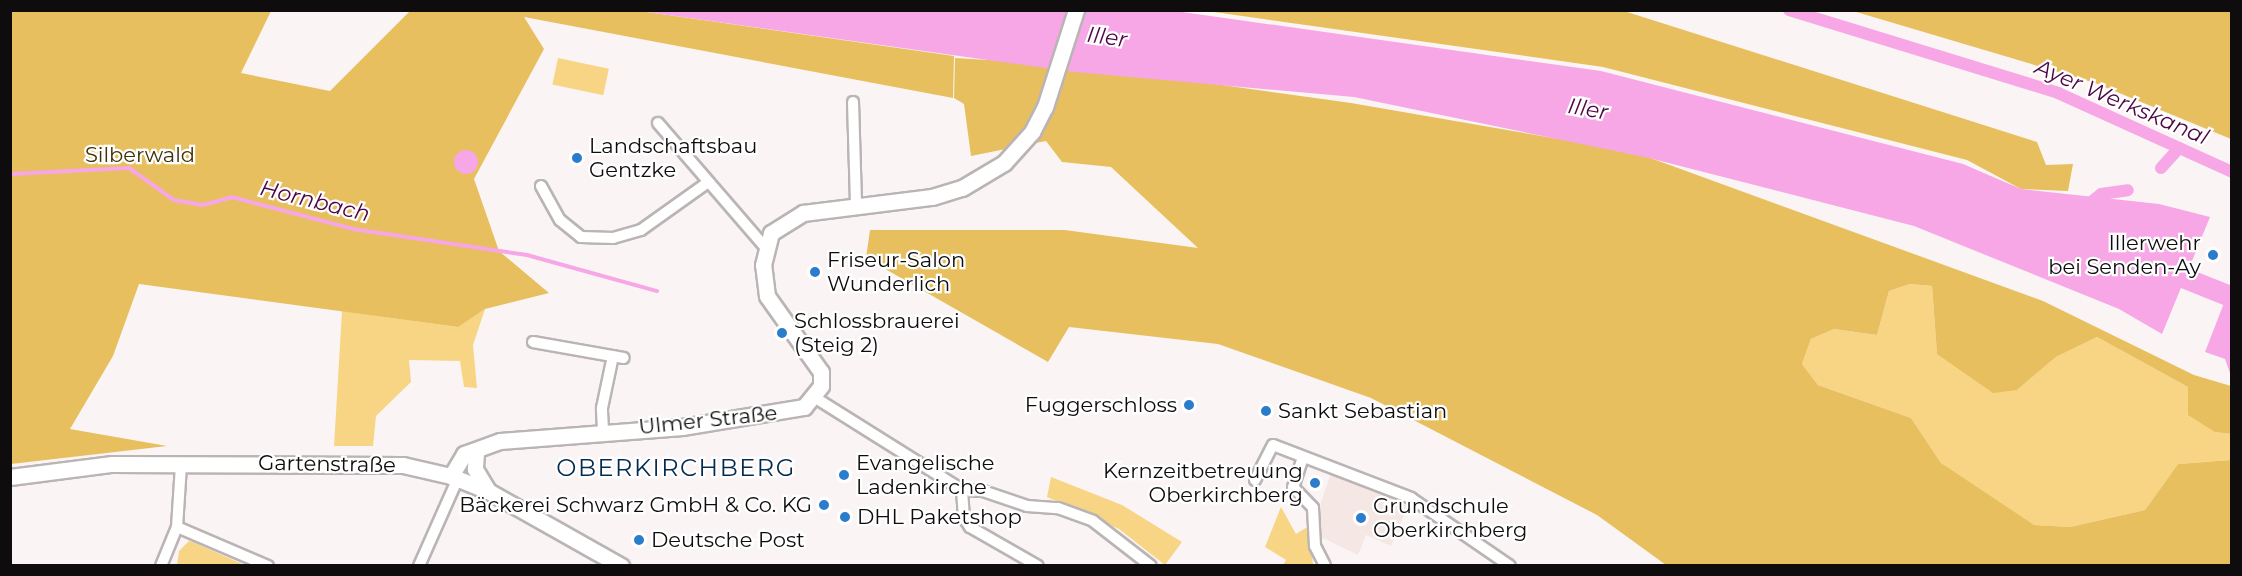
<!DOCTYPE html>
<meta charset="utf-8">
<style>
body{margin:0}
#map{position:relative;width:2242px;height:576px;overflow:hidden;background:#faf5f4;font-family:Montserrat,sans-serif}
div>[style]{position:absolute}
.built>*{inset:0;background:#f4e7e4}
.green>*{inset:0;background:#f8d584;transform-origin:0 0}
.forest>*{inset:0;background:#e8bf5f}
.water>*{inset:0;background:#f7a6e6}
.round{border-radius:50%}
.stream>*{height:4px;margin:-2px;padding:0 2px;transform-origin:2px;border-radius:2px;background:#f7a6e6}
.canal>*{height:12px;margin:-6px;padding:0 6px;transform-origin:6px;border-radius:6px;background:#f7a6e6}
.river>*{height:21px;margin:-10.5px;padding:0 10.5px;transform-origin:10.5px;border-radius:10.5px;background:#f7a6e6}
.roads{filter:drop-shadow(2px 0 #bab5b4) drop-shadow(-2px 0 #bab5b4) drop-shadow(0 2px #bab5b4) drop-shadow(0 -2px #bab5b4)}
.minor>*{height:10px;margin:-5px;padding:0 5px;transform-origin:5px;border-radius:5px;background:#fff}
.secondary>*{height:15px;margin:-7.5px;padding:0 7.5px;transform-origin:7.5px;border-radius:7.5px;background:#fff}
.dots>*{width:16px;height:16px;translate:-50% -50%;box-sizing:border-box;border:3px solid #fff;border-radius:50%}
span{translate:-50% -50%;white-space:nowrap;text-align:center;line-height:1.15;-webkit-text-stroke:4.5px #fff;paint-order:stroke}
.poi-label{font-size:21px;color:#0e0c0c}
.left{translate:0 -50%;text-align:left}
.right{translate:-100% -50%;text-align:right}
.park-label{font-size:21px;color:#423106}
.street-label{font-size:21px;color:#0e0c0c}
.water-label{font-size:22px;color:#4e0644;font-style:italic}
.quarter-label{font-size:24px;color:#032b50;letter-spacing:1.5px}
.frame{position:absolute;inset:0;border:12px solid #0e0c0c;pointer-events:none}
</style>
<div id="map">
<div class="built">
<div style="clip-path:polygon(1332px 470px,1409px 503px,1391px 546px,1366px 535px,1358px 555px,1319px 536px,1321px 502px)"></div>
</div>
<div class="green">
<div style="left:558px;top:58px;width:52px;height:27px;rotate:12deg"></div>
<div style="clip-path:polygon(1910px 284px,1932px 286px,1937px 354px,2017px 390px,2056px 357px,2097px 337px,2188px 387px,2215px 432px,2231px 434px,2231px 460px,2178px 464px,2145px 510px,2070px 527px,2034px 525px,1999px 506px,1941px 463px,1911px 418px,1818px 385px,1802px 364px,1811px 339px,1834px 329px,1877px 335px,1889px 291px)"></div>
<div style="clip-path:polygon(485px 309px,473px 345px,477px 388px,464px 387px,460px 361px,409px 360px,411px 382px,376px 416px,373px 446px,334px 446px,342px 311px,457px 327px)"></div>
<div style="clip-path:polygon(1051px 477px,1122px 505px,1182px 542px,1165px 565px,1119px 529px,1047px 497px)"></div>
<div style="clip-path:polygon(1281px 507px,1296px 534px,1309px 526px,1313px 565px,1283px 565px,1286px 560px,1265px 547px)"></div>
<div style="clip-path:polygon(189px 541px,193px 542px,242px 564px,177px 565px,179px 551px)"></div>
</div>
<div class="forest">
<div style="clip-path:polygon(11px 11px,271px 11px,241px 73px,330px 91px,410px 11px,640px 11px,954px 56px,953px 98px,524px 17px,544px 49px,474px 179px,499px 251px,549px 293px,485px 309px,458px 327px,139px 284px,113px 356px,70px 429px,167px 446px,11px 464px)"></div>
<div style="clip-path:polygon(1207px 11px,1624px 11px,2037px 142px,2046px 165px,2073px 164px,2068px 191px,2021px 189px,1967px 160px,1603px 67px)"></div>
<div style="clip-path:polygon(1853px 11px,2231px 11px,2231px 139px,2095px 83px)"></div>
<div style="clip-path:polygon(955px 58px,1086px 66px,1351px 103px,1634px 152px,2043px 301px,2194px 375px,2231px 386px,2231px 434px,2215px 432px,2188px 415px,2188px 387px,2097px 337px,2056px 357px,2017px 390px,1993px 393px,1937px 354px,1932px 286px,1910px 284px,1889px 291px,1877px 335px,1834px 329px,1811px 339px,1802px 364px,1818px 385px,1911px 418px,1941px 463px,2034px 525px,2070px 527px,2145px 510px,2178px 464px,2231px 460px,2231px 565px,1666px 565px,1597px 515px,1371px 398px,1218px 344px,1069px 327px,1048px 362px,866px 258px,870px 230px,1065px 230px,1198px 248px,1111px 167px,1062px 162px,1046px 141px,971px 156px,964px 104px,954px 98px)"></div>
</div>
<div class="water">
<div style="clip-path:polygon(1168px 10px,1601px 71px,1963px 164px,2021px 189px,2159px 204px,2210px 217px,2162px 334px,2119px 309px,1914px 226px,1649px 158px,1354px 97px,1074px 72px,640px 11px)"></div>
<div class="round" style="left:454px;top:150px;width:24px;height:24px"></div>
<div style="clip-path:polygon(2231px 285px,2231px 376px,2225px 359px,2205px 352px)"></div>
</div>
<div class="stream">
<div style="left:10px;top:174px;width:119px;rotate:-2.9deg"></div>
<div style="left:129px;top:168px;width:55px;rotate:35.4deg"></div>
<div style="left:174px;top:200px;width:29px;rotate:10deg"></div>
<div style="left:203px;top:205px;width:30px;rotate:-15deg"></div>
<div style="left:232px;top:197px;width:125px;rotate:14.8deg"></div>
<div style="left:353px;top:229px;width:176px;rotate:8.5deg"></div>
<div style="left:527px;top:255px;width:135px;rotate:15.5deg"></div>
</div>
<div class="canal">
<div style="left:1789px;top:10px;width:282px;rotate:17.1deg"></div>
<div style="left:2058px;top:93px;width:191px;rotate:24.4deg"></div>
<div style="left:2161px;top:168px;width:27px;rotate:-48deg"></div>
<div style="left:2084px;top:208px;width:22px;rotate:-39deg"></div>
<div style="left:2101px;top:194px;width:27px;rotate:-8deg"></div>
</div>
<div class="river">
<div style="left:2160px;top:268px;width:78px;rotate:21.9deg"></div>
</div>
<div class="roads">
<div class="minor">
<div style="left:853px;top:102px;width:104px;rotate:88.3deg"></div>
<div style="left:658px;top:123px;width:164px;rotate:49.2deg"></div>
<div style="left:541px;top:186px;width:39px;rotate:61deg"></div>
<div style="left:560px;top:220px;width:27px;rotate:39deg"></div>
<div style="left:581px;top:237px;width:32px;rotate:2deg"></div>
<div style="left:613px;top:238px;width:29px;rotate:-16deg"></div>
<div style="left:641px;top:230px;width:81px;rotate:-35.5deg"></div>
<div style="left:533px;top:342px;width:92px;rotate:10deg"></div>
<div style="left:814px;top:397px;width:175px;rotate:32.1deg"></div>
<div style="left:603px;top:430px;width:22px;rotate:-93deg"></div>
<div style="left:602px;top:408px;width:53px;rotate:-78.1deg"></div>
<div style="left:1303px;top:457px;width:32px;rotate:108deg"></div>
<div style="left:1293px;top:487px;width:29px;rotate:46deg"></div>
<div style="left:1313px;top:508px;width:38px;rotate:87deg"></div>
<div style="left:1315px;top:546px;width:22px;rotate:63deg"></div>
<div style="left:1255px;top:480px;width:39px;rotate:-63deg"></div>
<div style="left:1273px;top:445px;width:148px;rotate:21deg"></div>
<div style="left:1411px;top:498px;width:120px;rotate:34.5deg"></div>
<div style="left:962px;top:490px;width:21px;rotate:3deg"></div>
<div style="left:983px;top:491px;width:46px;rotate:18.8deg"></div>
<div style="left:1027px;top:506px;width:31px;rotate:4deg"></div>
<div style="left:1058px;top:508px;width:37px;rotate:20deg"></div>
<div style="left:1093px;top:521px;width:73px;rotate:37.8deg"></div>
<div style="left:962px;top:490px;width:28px;rotate:86deg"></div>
<div style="left:964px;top:518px;width:11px;rotate:56deg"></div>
<div style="left:970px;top:527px;width:78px;rotate:29.8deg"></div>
<div style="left:177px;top:527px;width:99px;rotate:23.2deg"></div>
<div style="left:161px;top:566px;width:42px;rotate:-67.7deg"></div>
<div style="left:177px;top:527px;width:62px;rotate:-86.3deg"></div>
<div style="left:419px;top:566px;width:96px;rotate:-66.1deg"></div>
</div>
<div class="secondary">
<div style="left:476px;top:453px;width:16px;rotate:94deg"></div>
<div style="left:475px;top:469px;width:26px;rotate:59deg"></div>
<div style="left:451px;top:476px;width:26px;rotate:-59deg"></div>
<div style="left:464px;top:454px;width:38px;rotate:-20deg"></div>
<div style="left:500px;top:441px;width:183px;rotate:-4.4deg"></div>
<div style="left:682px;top:427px;width:124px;rotate:-9.3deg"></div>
<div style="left:804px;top:407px;width:27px;rotate:-51deg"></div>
<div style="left:821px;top:386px;width:14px;rotate:-90deg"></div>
<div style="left:821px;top:372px;width:93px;rotate:-125.4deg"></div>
<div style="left:767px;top:296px;width:31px;rotate:-97deg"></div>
<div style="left:763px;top:265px;width:33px;rotate:-76deg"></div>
<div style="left:771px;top:233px;width:38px;rotate:-32deg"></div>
<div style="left:803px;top:213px;width:130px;rotate:-7.1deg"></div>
<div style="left:932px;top:197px;width:31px;rotate:-17deg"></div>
<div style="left:962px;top:188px;width:49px;rotate:-30.8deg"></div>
<div style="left:1004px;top:163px;width:42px;rotate:-47.9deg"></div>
<div style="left:1032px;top:132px;width:28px;rotate:-63deg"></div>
<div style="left:1045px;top:107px;width:102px;rotate:-72.3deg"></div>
<div style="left:10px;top:477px;width:103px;rotate:-7.3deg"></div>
<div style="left:112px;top:464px;width:291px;rotate:0.2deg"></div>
<div style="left:403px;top:465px;width:49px;rotate:12.9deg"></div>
<div style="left:451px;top:476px;width:40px;rotate:22deg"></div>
<div style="left:488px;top:491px;width:153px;rotate:29.4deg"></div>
</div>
</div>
<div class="dots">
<div style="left:577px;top:158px;background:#2b7ccb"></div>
<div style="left:2213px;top:255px;background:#2b7ccb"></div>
<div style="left:815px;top:272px;background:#2b7ccb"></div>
<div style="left:782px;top:333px;background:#2b7ccb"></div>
<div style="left:1189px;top:405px;background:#2b7ccb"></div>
<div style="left:1266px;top:411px;background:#2b7ccb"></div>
<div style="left:844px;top:475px;background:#2b7ccb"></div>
<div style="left:1315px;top:483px;background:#2b7ccb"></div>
<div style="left:824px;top:505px;background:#2b7ccb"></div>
<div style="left:845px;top:517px;background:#2b7ccb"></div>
<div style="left:1361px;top:518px;background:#2b7ccb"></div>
<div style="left:639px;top:540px;background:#2b7ccb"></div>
</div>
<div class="poi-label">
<span class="left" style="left:589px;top:158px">Landschaftsbau<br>Gentzke</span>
<span class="right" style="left:2201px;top:255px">Illerwehr<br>bei Senden-Ay</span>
<span class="left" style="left:827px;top:272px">Friseur-Salon<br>Wunderlich</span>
<span class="left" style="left:794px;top:333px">Schlossbrauerei<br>(Steig 2)</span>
<span class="right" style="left:1177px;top:405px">Fuggerschloss</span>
<span class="left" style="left:1278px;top:411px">Sankt Sebastian</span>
<span class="left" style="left:856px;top:475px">Evangelische<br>Ladenkirche</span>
<span class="right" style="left:1303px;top:483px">Kernzeitbetreuung<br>Oberkirchberg</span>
<span class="right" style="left:812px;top:505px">Bäckerei Schwarz GmbH &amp; Co. KG</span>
<span class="left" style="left:1373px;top:518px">Grundschule<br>Oberkirchberg</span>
<span class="left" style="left:857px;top:517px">DHL Paketshop</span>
<span class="left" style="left:651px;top:540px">Deutsche Post</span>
</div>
<div class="park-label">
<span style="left:140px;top:155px">Silberwald</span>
</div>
<div class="street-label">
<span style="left:708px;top:420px;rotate:-6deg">Ulmer Straße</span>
<span style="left:327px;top:464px;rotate:1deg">Gartenstraße</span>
</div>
<div class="water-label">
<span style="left:1107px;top:37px;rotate:8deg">Iller</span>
<span style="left:2122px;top:102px;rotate:23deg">Ayer Werkskanal</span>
<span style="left:1588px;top:109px;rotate:10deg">Iller</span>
<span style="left:315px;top:201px;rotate:14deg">Hornbach</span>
</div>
<div class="quarter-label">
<span style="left:676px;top:468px">OBERKIRCHBERG</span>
</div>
<div class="frame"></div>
</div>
